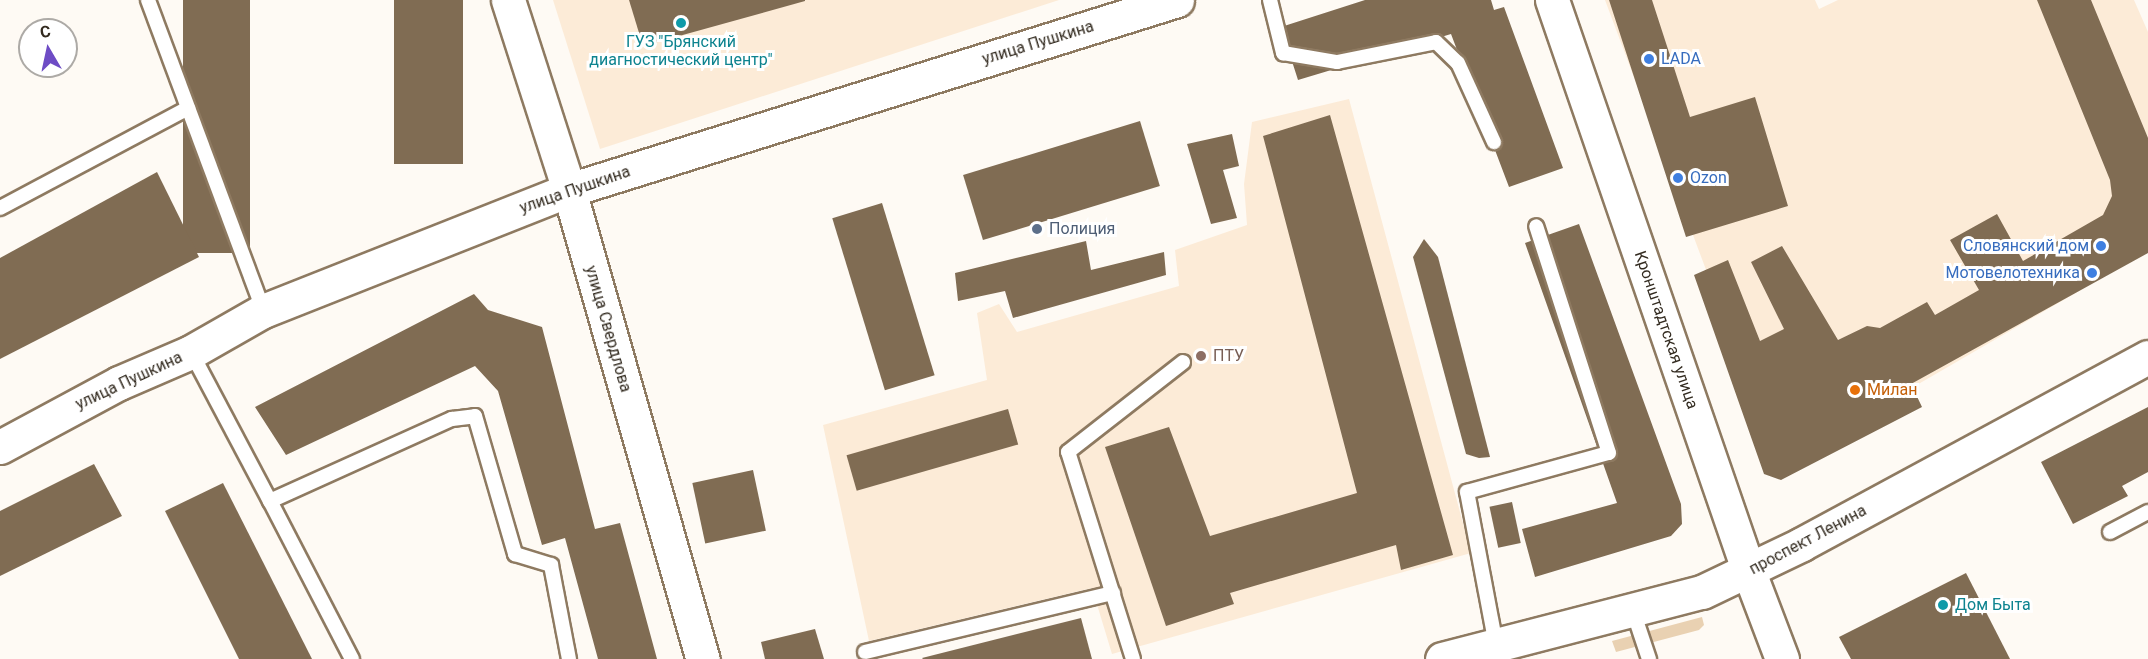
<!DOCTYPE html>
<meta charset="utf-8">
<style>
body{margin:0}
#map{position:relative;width:2148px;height:659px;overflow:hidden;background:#fefaf4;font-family:Roboto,sans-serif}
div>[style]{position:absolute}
.built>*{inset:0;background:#fcebd7}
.green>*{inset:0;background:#e9d1b2}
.building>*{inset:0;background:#806c53;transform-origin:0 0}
.roads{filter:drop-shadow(2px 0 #8e7a61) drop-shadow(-2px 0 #8e7a61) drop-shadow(0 2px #8e7a61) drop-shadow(0 -2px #8e7a61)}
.lane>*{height:14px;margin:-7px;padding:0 7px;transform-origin:7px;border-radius:7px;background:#fff}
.secondary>*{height:33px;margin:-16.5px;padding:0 16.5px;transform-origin:16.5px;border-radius:16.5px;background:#fff}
.dots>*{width:16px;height:16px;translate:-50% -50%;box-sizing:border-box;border:3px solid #fff;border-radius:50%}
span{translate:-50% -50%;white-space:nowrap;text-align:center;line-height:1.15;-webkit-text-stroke:6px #fff;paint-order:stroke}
.culture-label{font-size:16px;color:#0d838f}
.left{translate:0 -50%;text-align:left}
.street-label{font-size:16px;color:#332b20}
.shop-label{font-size:16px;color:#366cbe}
.right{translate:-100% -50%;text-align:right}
.service-label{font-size:16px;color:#4e5e75}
.education-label{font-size:16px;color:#785e54}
.food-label{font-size:16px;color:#c56008}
.north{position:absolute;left:18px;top:18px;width:60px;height:60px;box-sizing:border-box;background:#fff;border:2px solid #adaaa6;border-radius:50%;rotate:351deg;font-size:16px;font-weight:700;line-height:24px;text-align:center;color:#332b20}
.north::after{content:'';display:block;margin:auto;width:21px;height:27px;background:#6e4cc5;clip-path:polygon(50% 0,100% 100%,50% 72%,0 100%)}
</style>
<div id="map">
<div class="built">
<div style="clip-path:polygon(553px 0,1059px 0,600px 149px)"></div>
<div style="clip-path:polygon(1605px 0,1815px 0,1819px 9px,1838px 0,2134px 0,2148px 32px,2148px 251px,1796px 455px,1772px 446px)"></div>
<div style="clip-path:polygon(1349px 99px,1471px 553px,1112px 654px,1092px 588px,869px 641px,823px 425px,987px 380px,977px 313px,999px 304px,1017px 332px,1179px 286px,1175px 250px,1247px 225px,1244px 184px,1252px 122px)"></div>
</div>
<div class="green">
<div style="clip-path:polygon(1702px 617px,1704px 625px,1699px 630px,1616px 652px,1612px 641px)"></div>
</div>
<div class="building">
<div style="left:183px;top:0;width:67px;height:253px"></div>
<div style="left:394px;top:0;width:69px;height:164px"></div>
<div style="clip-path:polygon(629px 0,805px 0,805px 1px,643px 46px)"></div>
<div style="clip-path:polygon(1365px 0,1491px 0,1494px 10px,1504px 7px,1563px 168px,1509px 187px,1451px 34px,1298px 80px,1281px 27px)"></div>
<div style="clip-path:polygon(1609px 0,1652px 0,1690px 117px,1755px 97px,1788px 206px,1686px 237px)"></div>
<div style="clip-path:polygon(2037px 0,2091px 0,2148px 138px,2148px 253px,1911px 384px,1922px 407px,1781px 480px,1764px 474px,1694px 275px,1728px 260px,1760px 341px,1784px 329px,1751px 262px,1782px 246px,1838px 340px,1867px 326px,1880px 328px,1927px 302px,1935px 315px,1979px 290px,1950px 240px,1997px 214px,2023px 261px,2103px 215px,2112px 196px,2110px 180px)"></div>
<div style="clip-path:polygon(1330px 115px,1453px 555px,1401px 570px,1396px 545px,1230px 593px,1234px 604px,1166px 626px,1105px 447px,1169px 427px,1210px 536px,1357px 493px,1263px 136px)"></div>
<div style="left:1140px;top:121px;width:68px;height:185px;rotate:73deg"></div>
<div style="clip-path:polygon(1232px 134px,1239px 166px,1223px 170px,1237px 218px,1211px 224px,1187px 144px)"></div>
<div style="clip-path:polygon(157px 172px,199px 257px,0 359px,0 258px)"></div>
<div style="left:882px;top:203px;width:180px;height:52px;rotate:73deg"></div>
<div style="clip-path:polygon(1579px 224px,1681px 504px,1682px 524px,1671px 536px,1535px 577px,1522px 529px,1617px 503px,1525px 243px)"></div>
<div style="clip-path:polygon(1424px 239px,1438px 257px,1490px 457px,1479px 458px,1466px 454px,1413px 257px)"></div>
<div style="clip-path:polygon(1086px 241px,1091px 270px,1164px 252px,1166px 275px,1013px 318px,1005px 291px,958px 301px,955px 273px)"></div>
<div style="clip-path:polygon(474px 294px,488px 310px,542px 327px,595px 529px,620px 523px,657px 659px,598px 659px,565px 538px,542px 545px,498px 391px,475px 366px,286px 455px,255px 407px)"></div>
<div style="clip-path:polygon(2148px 407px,2148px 472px,2122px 486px,2128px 496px,2073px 524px,2041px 462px)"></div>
<div style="left:1008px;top:409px;width:37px;height:168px;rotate:74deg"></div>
<div style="clip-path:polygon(94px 464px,122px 516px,0 576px,0 511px)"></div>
<div style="left:753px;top:470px;width:62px;height:62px;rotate:78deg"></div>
<div style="clip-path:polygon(223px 483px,312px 659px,239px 659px,165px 511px)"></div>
<div style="left:1512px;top:502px;width:42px;height:23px;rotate:78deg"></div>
<div style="clip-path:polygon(1966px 573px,2010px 659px,1851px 659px,1839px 637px)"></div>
<div style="clip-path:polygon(1081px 618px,1092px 659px,923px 659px,922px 658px)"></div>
<div style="clip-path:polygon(815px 629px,824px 659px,765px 659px,761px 642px)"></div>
</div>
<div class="roads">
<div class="lane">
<div style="left:148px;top:0;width:331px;rotate:69.6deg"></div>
<div style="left:1270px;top:0;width:55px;rotate:76.2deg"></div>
<div style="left:1283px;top:53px;width:55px;rotate:9.5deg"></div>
<div style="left:1337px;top:62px;width:101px;rotate:-11.4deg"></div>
<div style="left:1436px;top:42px;width:30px;rotate:44deg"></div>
<div style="left:1458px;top:63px;width:87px;rotate:65.5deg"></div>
<div style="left:0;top:208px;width:213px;rotate:-28deg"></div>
<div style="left:191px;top:352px;width:169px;rotate:62.1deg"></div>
<div style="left:2110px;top:532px;width:43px;rotate:-27.8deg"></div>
<div style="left:1633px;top:611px;width:51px;rotate:71.6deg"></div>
<div style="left:1496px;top:645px;width:156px;rotate:-100.7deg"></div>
<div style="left:1467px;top:492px;width:147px;rotate:-15.4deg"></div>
<div style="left:1609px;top:453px;width:238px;rotate:-107.8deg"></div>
<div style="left:865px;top:652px;width:255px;rotate:-13.4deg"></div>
<div style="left:352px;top:659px;width:178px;rotate:-117.4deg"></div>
<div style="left:270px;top:501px;width:200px;rotate:-24.3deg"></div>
<div style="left:452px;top:419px;width:23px;rotate:-7deg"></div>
<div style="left:475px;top:416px;width:144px;rotate:73.8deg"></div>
<div style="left:515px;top:554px;width:38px;rotate:17deg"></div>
<div style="left:551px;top:565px;width:96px;rotate:79.2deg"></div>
<div style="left:1133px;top:659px;width:217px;rotate:-107.4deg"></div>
<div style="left:1068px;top:452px;width:146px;rotate:-38deg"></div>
</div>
<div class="secondary">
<div style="left:508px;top:0;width:200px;rotate:72.2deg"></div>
<div style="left:569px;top:190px;width:488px;rotate:74.1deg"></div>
<div style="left:1552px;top:0;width:605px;rotate:71deg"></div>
<div style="left:1749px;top:572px;width:93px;rotate:69.2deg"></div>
<div style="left:0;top:447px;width:135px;rotate:-28.3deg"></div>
<div style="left:119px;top:383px;width:78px;rotate:-23.3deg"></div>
<div style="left:191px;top:352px;width:83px;rotate:-29.7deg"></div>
<div style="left:263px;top:311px;width:329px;rotate:-21.6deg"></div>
<div style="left:569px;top:190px;width:637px;rotate:-17.35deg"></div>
<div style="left:1442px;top:659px;width:268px;rotate:-14.5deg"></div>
<div style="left:1702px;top:592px;width:111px;rotate:-25.6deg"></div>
<div style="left:1802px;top:544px;width:393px;rotate:-28.4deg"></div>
</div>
</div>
<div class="dots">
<div style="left:681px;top:23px;background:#0f9aa8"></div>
<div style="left:1649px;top:59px;background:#3f7fe0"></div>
<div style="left:1678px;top:178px;background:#3f7fe0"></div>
<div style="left:1037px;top:229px;background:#5c6f8a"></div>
<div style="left:2101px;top:246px;background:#3f7fe0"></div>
<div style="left:2092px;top:273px;background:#3f7fe0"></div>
<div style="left:1201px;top:356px;background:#8d6e63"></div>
<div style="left:1855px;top:390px;background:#e8710a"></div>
<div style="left:1943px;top:605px;background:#0f9aa8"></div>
</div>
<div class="culture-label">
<span style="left:681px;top:51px">ГУЗ "Брянский<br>диагностический центр"</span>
<span class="left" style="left:1955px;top:605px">Дом Быта</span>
</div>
<div class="street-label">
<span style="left:1038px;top:43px;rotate:-17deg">улица Пушкина</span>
<span style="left:575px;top:190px;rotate:-19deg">улица Пушкина</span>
<span style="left:608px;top:329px;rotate:74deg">улица Свердлова</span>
<span style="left:1666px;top:330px;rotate:71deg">Кронштадтская улица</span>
<span style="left:129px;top:381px;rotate:-25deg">улица Пушкина</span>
<span style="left:1808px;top:540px;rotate:-28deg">проспект Ленина</span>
</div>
<div class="shop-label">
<span class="left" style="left:1661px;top:59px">LADA</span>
<span class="left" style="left:1690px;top:178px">Ozon</span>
<span class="right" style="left:2089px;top:246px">Словянский дом</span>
<span class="right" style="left:2080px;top:273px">Мотовелотехника</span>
</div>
<div class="service-label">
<span class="left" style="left:1049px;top:229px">Полиция</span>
</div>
<div class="education-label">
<span class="left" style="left:1213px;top:356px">ПТУ</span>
</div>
<div class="food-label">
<span class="left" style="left:1867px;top:390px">Милан</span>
</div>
<div class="north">С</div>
</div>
